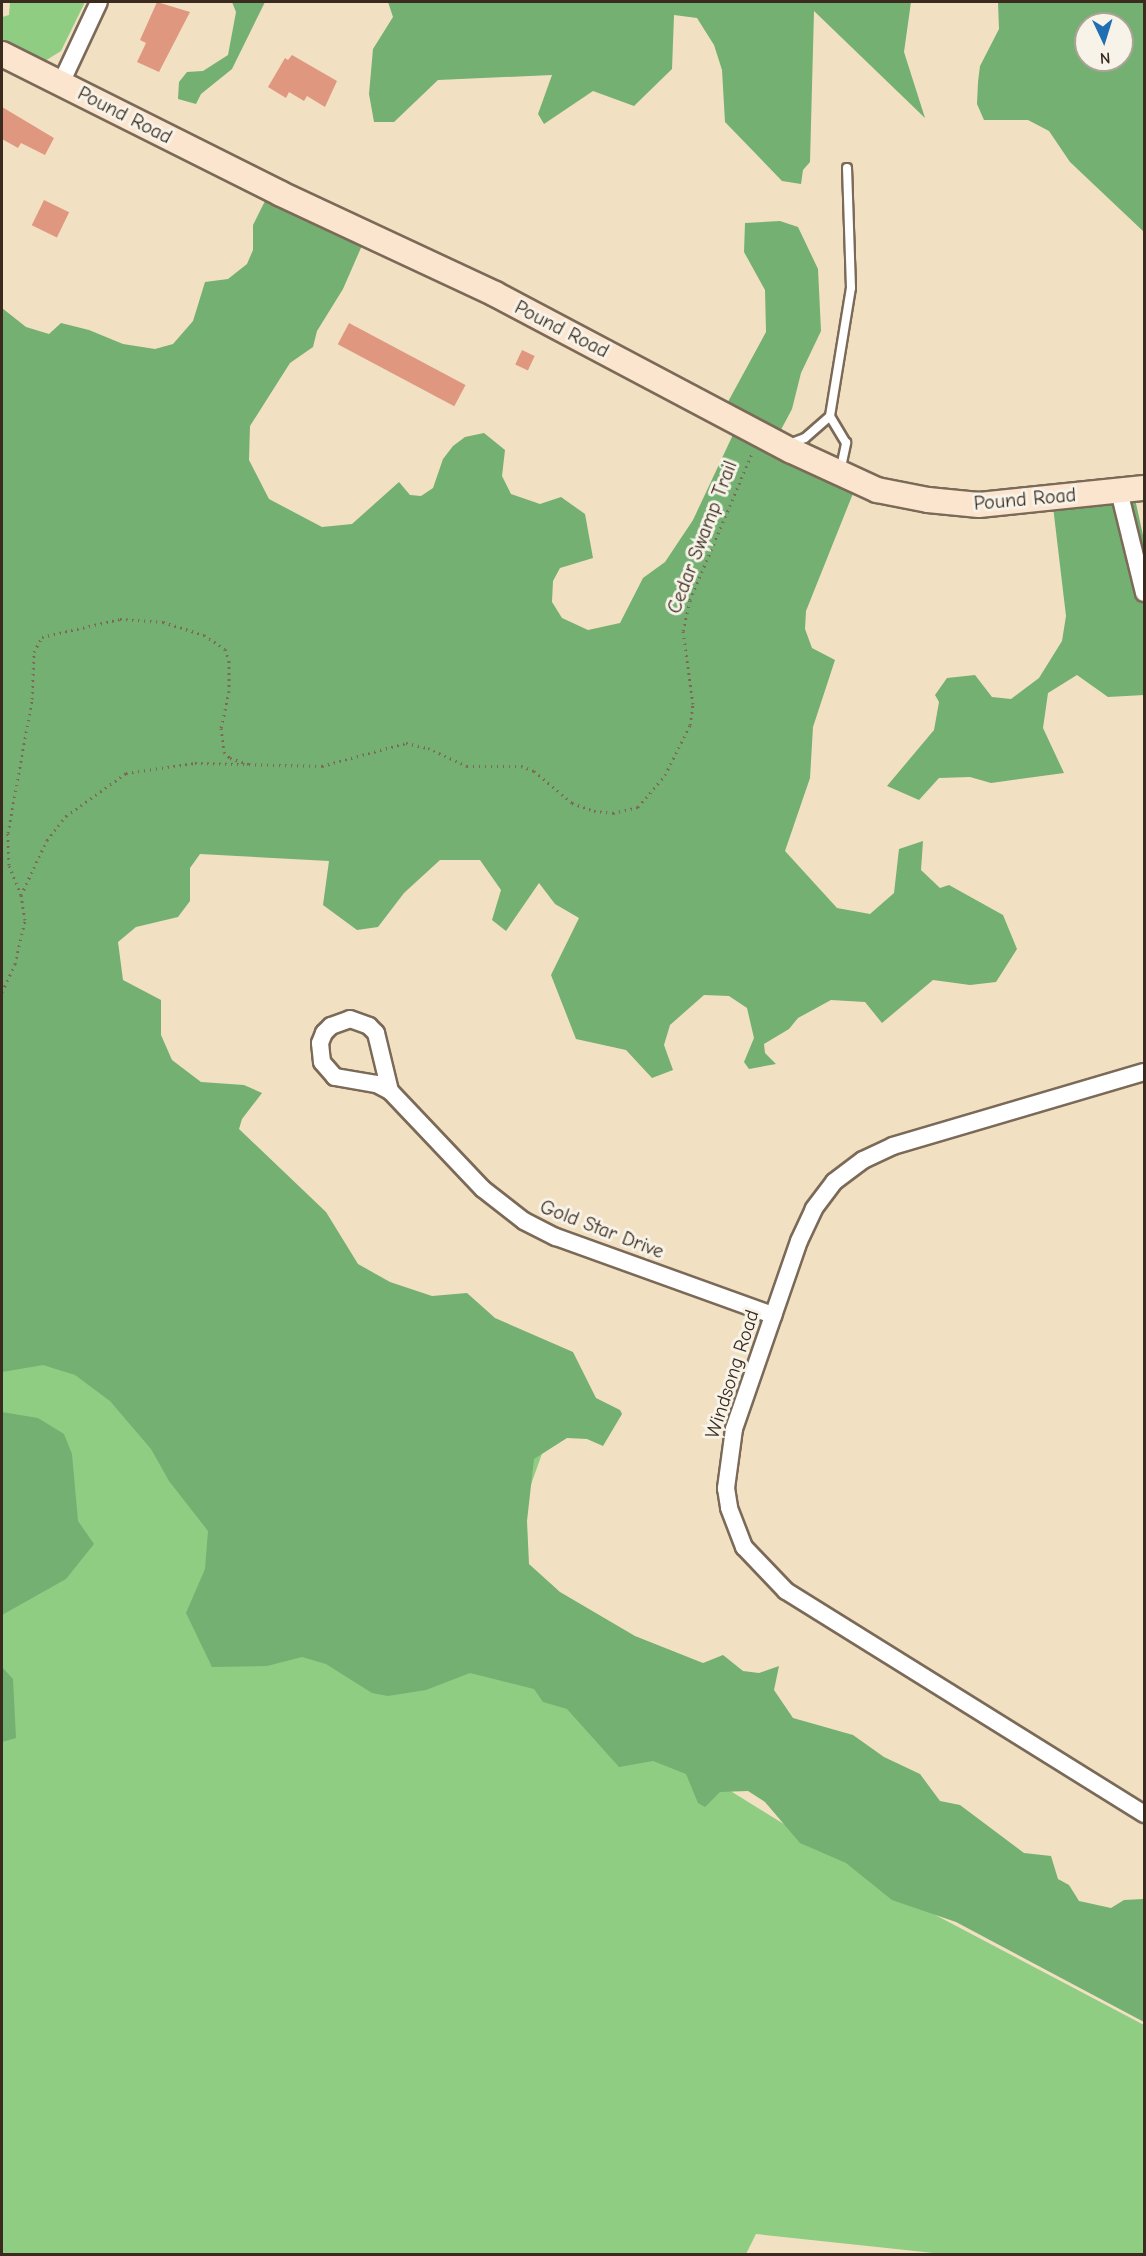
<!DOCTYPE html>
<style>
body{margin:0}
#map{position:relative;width:1146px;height:2256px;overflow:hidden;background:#f2e0c3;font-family:"Comic Neue",sans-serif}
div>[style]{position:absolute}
.green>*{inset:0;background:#8fcd83}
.forest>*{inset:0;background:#73b071}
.building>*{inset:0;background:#df987f;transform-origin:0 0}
.path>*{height:3px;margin-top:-1.5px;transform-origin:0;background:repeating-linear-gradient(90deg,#7b6a58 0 1.5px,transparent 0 6px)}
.roads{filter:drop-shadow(2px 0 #7b6a58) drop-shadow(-2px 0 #7b6a58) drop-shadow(0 2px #7b6a58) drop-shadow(0 -2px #7b6a58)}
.lane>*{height:8px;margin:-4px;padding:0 4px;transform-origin:4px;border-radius:4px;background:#fff}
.street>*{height:16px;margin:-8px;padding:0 8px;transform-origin:8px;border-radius:8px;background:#fff}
.secondary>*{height:24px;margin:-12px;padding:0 12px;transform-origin:12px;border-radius:12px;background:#fbe5cf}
span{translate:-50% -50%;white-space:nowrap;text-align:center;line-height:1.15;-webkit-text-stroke:6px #f7f3e8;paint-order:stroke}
.street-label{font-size:20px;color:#3b2a1e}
.frame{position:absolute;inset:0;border:3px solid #3b2a1e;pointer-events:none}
.north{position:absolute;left:1074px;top:12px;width:60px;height:60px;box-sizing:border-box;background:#f7f3e8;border:2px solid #aca397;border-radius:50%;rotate:176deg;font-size:16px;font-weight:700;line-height:24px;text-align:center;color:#3b2a1e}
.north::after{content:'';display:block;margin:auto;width:21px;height:27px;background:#1f6fb2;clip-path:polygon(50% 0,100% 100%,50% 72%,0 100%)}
</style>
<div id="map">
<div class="green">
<div style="clip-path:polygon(10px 2px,85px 2px,61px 51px,45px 61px,2px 45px,2px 17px,9px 15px)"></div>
<div style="clip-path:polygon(2px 1177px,544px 1448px,474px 1645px,724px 1787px,905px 1899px,1144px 2025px,1144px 2254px,943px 2254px,756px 2234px,746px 2254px,2px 2254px)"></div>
</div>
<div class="forest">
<div style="clip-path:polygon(232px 2px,265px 2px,232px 69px,201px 94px,196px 104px,178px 99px,179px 82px,187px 72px,203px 71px,228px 55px,236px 12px)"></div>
<div style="clip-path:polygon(388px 2px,911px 2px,904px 52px,925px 118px,814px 11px,810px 162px,803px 170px,801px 184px,782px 181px,725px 122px,722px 70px,714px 45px,697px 18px,674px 15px,672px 69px,634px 106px,593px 91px,544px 124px,538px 114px,552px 75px,438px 80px,394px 122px,374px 122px,369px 94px,373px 49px,393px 17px)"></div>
<div style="clip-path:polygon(evenodd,998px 2px,1144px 2px,1144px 232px,1070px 162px,1049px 131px,1028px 120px,984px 120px,977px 104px,978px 82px,980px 66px,999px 29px,998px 2px,1086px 24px,1122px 24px,1122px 60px,1086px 60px,1086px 24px)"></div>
<div style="clip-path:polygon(270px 191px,367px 234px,343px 289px,317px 331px,313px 347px,290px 363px,250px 426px,249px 460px,269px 499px,322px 527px,352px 524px,399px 482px,410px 495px,421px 496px,433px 488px,443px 459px,453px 446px,465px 437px,484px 433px,505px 450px,502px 476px,511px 494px,540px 504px,561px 497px,585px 514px,593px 558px,560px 568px,553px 581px,552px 602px,562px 618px,588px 630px,620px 623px,643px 578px,665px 562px,693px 520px,738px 424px,723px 411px,766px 332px,765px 290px,744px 252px,745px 223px,780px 221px,798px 227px,818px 269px,821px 331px,801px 373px,792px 409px,775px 441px,856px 486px,806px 611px,805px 629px,812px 648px,835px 660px,813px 727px,810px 778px,785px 851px,837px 908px,870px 914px,894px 893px,899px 849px,923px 841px,921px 870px,940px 888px,949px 885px,1003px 915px,1017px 949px,996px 982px,970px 985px,933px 980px,882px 1023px,865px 1002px,831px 1000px,798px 1018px,789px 1029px,764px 1044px,765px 1053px,776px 1064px,749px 1069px,744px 1062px,754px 1038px,747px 1008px,729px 996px,704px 995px,670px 1025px,664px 1045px,673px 1070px,652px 1078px,626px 1050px,576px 1039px,551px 975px,579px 918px,555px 904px,539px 883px,506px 931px,492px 920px,501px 890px,480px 860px,440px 860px,404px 893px,378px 927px,357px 930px,323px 905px,329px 861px,200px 854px,190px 868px,190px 901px,178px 917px,136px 927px,118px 942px,123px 980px,161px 1000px,161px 1035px,172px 1060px,201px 1082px,244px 1085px,262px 1093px,242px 1119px,239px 1129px,326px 1212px,358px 1264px,390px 1282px,432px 1296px,467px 1293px,495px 1318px,573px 1352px,596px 1398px,620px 1410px,622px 1414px,603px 1446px,587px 1439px,567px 1438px,534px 1459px,527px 1521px,529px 1564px,560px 1592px,635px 1636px,703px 1663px,723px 1655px,743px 1671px,759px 1673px,779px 1666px,774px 1690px,793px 1718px,853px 1735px,884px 1757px,920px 1774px,940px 1801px,960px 1805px,1024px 1853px,1051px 1856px,1058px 1879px,1069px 1885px,1079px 1901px,1111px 1908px,1124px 1900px,1143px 1899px,1144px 2022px,956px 1922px,892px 1900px,846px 1863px,800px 1843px,765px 1802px,748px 1791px,720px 1792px,705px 1807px,698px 1803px,686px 1774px,653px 1761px,619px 1767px,567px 1709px,543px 1702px,534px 1689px,470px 1673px,426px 1690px,388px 1696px,372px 1693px,326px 1664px,302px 1657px,267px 1666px,212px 1667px,186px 1613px,205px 1569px,208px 1531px,169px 1481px,151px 1449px,110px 1401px,75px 1375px,43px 1365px,2px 1372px,2px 308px,26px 327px,49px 334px,61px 323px,89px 330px,123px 344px,155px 349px,173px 344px,193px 321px,205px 282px,228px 279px,247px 264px,253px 250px,253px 225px)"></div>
<div style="clip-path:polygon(1132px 485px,1144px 540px,1144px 695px,1108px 697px,1077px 675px,1048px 693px,1043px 728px,1064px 773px,991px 783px,970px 777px,939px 778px,919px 800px,887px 786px,934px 730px,939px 702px,935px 695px,947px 678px,975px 675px,992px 697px,1011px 699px,1039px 678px,1062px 641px,1066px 616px,1052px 498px)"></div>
<div style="clip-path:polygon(2px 1412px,38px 1418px,64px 1434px,72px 1454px,78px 1521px,94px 1544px,66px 1579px,2px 1615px)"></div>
<div style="clip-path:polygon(2px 1667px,13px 1679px,16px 1738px,2px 1742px)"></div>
</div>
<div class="building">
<div style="clip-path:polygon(157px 2px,190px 12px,159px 72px,137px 62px,146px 43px,140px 40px)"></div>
<div style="clip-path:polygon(292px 55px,337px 81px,325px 107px,307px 96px,304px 101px,289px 92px,286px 98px,268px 87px,285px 58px,288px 60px)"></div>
<div style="clip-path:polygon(2px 107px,54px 138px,45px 155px,21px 143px,18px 148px,2px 139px)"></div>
<div style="left:44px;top:200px;width:28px;height:28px;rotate:26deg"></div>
<div style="left:349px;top:323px;width:132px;height:24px;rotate:28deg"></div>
<div style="left:522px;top:350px;width:14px;height:16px;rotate:25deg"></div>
</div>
<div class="path">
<div style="left:21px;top:895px;width:32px;rotate:-112deg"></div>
<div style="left:9px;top:865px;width:32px;rotate:-92deg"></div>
<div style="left:8px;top:833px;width:136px;rotate:-79.8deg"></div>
<div style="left:32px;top:699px;width:47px;rotate:-87.6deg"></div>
<div style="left:34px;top:652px;width:17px;rotate:-62deg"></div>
<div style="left:42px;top:637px;width:80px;rotate:-13deg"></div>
<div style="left:120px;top:619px;width:43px;rotate:4deg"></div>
<div style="left:163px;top:622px;width:43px;rotate:17.6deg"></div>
<div style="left:204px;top:635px;width:25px;rotate:34deg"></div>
<div style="left:225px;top:649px;width:13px;rotate:72deg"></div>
<div style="left:229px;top:661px;width:30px;rotate:90deg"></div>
<div style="left:229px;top:691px;width:38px;rotate:102deg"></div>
<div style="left:221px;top:728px;width:24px;rotate:83deg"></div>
<div style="left:224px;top:752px;width:8px;rotate:45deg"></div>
<div style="left:230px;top:758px;width:20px;rotate:18deg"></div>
<div style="left:2px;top:992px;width:31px;rotate:-65deg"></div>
<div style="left:15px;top:964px;width:45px;rotate:-77.2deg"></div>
<div style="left:25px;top:920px;width:25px;rotate:-99deg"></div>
<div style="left:21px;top:895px;width:61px;rotate:-64.7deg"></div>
<div style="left:47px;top:840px;width:31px;rotate:-52deg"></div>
<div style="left:66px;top:816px;width:74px;rotate:-35.6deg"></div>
<div style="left:126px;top:773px;width:70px;rotate:-8.2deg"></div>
<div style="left:195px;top:763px;width:127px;rotate:1.4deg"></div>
<div style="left:322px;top:766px;width:87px;rotate:-15.3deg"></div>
<div style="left:406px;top:743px;width:23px;rotate:13deg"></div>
<div style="left:428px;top:748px;width:43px;rotate:24.8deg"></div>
<div style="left:467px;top:766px;width:54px"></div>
<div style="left:521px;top:766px;width:14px;rotate:21deg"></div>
<div style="left:534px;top:771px;width:50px;rotate:40.1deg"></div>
<div style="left:572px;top:803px;width:23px;rotate:20deg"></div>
<div style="left:594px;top:811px;width:19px;rotate:6deg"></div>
<div style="left:613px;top:813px;width:26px;rotate:-13deg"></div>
<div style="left:638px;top:807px;width:42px;rotate:-49.8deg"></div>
<div style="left:665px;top:775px;width:56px;rotate:-63.4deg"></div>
<div style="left:690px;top:725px;width:21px;rotate:-82deg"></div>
<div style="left:693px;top:704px;width:74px;rotate:-97.8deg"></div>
<div style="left:683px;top:631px;width:32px;rotate:-77deg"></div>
<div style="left:690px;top:600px;width:160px;rotate:-67.1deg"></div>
</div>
<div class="roads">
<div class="lane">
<div style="left:789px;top:444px;width:17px;rotate:-21deg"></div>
<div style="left:805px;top:438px;width:33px;rotate:-41deg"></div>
<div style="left:840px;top:472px;width:30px;rotate:-78deg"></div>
<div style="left:846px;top:443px;width:31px;rotate:-121deg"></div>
<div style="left:830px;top:416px;width:130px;rotate:-80.7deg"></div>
<div style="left:851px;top:288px;width:120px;rotate:-91.9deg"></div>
</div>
<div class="street">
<div style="left:61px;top:83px;width:89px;rotate:-64.9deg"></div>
<div style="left:1119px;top:491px;width:105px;rotate:76.2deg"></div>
<div style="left:350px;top:1019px;width:20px;rotate:20deg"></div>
<div style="left:369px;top:1026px;width:10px;rotate:45deg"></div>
<div style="left:376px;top:1033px;width:60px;rotate:76.4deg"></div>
<div style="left:390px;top:1091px;width:16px;rotate:-153deg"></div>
<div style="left:376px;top:1084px;width:42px;rotate:-170.3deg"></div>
<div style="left:335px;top:1077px;width:20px;rotate:-131deg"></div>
<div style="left:322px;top:1062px;width:19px;rotate:-96deg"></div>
<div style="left:320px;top:1043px;width:11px;rotate:-68deg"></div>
<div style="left:324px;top:1033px;width:10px;rotate:-45deg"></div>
<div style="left:331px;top:1026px;width:20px;rotate:-20deg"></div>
<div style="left:1144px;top:1072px;width:262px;rotate:163.6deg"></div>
<div style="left:893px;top:1146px;width:33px;rotate:155deg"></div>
<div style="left:863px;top:1160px;width:36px;rotate:143deg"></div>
<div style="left:834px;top:1182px;width:34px;rotate:127deg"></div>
<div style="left:814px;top:1209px;width:35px;rotate:115deg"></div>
<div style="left:799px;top:1241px;width:199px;rotate:109.1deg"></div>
<div style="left:734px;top:1429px;width:60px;rotate:97.7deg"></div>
<div style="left:726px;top:1488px;width:20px;rotate:81deg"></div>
<div style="left:729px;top:1508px;width:42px;rotate:69deg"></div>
<div style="left:744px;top:1547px;width:61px;rotate:46.3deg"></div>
<div style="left:786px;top:1591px;width:422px;rotate:31.9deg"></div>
<div style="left:390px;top:1091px;width:135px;rotate:46.5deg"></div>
<div style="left:483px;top:1189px;width:52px;rotate:38deg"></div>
<div style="left:524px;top:1221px;width:36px;rotate:27deg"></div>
<div style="left:556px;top:1237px;width:231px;rotate:19.8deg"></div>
</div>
<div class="secondary">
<div style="left:2px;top:54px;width:312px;rotate:26.6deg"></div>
<div style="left:281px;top:194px;width:236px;rotate:25deg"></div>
<div style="left:495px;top:294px;width:334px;rotate:27.9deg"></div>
<div style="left:790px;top:450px;width:96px;rotate:24.7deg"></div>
<div style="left:877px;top:490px;width:52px;rotate:11.1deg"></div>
<div style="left:928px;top:500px;width:51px;rotate:5.6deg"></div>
<div style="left:979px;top:505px;width:166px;rotate:-5.9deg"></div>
</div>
</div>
<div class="street-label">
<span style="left:125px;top:115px;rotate:27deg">Pound Road</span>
<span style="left:562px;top:329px;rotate:27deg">Pound Road</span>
<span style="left:1025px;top:499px;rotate:-5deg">Pound Road</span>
<span style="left:702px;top:537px;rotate:-69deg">Cedar Swamp Trail</span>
<span style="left:602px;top:1229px;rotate:21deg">Gold Star Drive</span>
<span style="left:732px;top:1374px;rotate:-72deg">Windsong Road</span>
</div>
<div class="frame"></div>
<div class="north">N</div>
</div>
